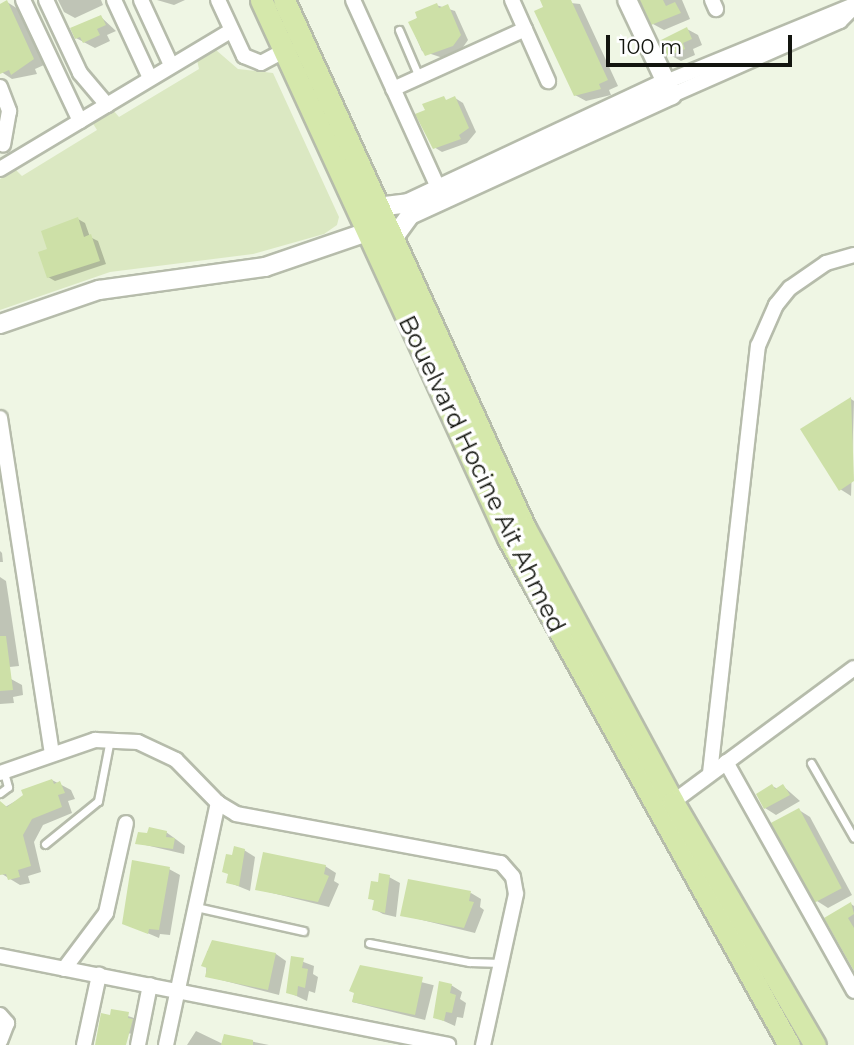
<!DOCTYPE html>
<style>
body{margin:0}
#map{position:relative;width:854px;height:1045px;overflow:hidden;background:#eff6e4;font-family:Montserrat,sans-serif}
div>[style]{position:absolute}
.green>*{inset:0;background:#dbe8c2}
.shadow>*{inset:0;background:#0003;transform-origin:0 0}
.building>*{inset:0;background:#cde0a7;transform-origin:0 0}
.roads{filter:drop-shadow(2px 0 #b6bcab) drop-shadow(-2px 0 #b6bcab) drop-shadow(0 2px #b6bcab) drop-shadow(0 -2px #b6bcab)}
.service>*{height:7px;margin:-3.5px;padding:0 3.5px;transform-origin:3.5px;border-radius:3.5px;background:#fff}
.minor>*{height:14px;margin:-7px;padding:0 7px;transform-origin:7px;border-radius:7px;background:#fff}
.tertiary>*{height:18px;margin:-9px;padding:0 9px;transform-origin:9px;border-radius:9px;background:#fff}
.primary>*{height:21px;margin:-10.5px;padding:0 10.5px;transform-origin:10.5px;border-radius:10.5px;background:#d5e8ab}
span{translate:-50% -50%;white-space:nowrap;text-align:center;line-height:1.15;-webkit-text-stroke:7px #fff;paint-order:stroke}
.street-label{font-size:24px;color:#13150f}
.scale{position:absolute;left:606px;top:35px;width:186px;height:32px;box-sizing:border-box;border:4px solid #13150f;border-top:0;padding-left:9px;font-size:21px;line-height:24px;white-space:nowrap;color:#13150f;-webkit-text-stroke:5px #fff;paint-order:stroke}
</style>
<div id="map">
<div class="green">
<div style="clip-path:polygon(216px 50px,238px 69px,273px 73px,339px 217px,337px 225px,324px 234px,253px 254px,110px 272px,0 310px,0 179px,15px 169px,22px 176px,97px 130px,92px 122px,113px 110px,119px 117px,199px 69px,197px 60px)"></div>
</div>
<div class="shadow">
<div style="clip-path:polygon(58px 0,101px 0,103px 5px,75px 18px,64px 12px)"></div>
<div style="clip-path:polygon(157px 0,185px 0,174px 5px)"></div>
<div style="clip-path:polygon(543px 0,580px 4px,618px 86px,609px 90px,611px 95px,586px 101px,575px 95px)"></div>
<div style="clip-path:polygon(639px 0,682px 0,690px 19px,664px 30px,653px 24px)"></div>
<div style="clip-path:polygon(7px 2px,18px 9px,44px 65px,35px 69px,37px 74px,12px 79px,0 71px,0 6px)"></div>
<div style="clip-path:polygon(436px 5px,455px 11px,468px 40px,461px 50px,443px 58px,422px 51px,410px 23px)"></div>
<div style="clip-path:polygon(101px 17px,116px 31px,107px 35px,110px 41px,95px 48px,76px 38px)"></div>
<div style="clip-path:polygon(687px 29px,698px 35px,702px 45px,693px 49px,695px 55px,681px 61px,670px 55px)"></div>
<div style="clip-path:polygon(455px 98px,463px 103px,476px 132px,467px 143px,442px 152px,434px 147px)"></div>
<div style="clip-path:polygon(78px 219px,85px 223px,90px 237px,98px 241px,106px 264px,55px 281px,48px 277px,49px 250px)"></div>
<div style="clip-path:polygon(851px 399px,854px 401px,851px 496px,840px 489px)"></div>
<div style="clip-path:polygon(0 551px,2px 553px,3px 562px,0 562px)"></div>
<div style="clip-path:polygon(0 577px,6px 581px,19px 666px,0 668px)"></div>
<div style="clip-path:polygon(11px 679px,22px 685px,23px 695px,13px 697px,14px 703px,0 704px,0 681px)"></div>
<div style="clip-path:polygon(52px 780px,71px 790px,75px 799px,68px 801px,72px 813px,43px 825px,34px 842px,41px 872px,28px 876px,30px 883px,20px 885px,2px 874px,0 810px)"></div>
<div style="clip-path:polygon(772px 786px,778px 789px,783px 786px,800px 801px,776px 815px,765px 808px)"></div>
<div style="clip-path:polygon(799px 810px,810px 817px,852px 895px,828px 908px,817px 901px)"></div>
<div style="clip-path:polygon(166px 832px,185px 846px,184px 854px,137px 843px)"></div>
<div style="clip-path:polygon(244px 850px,255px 857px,250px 891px,228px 882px,233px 858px)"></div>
<div style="clip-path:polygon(325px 866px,336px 873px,334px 881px,339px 884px,329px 907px,256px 889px)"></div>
<div style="clip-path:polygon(169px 869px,180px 875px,170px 935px,160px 934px,159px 938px,124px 923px)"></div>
<div style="clip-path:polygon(389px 877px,400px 883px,396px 917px,383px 914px,390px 887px,383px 914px,374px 909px,375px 901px,370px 898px)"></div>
<div style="clip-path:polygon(471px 893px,481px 899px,480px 907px,484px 910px,475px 933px,402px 915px)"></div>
<div style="clip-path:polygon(851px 904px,854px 906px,854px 968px,827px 919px)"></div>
<div style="clip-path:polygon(207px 951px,276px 954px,286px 961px,279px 995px,206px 976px)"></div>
<div style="clip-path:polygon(293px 958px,314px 966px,313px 974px,318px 977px,315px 993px,309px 991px,307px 1001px,288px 992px)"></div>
<div style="left:361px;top:967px;width:75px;height:36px;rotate:14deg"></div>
<div style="clip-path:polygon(451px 985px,462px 992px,460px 999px,466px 1003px,463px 1018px,457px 1017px,455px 1026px,435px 1017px)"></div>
<div style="clip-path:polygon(113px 1011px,140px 1020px,141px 1035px,111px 1031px)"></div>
<div style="clip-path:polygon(196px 1031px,223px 1044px,225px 1036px,269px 1045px,187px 1045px)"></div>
</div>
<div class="building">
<div style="clip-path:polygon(7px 0,34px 59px,11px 75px,9px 70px,0 74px,0 4px)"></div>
<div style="clip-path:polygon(540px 0,571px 0,608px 80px,599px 84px,601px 89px,574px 96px,534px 11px,543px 7px)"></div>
<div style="clip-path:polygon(640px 0,663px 0,666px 6px,675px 2px,681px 13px,651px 25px)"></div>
<div style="clip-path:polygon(437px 3px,439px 8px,448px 4px,461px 35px,453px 46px,425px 56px,408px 22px,417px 18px,415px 12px)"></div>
<div style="clip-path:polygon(101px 15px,106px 25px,97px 29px,100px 35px,83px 43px,80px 37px,75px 39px,70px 28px)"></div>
<div style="clip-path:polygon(687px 27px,692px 39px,683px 43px,685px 49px,668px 56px,659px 41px)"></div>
<div style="clip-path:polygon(444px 96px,446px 100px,455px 96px,469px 128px,459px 135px,461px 139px,433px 149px,415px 114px,425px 110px,422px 104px)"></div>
<div style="clip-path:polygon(78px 217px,84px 237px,91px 234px,100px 261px,47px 278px,38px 252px,47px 249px,41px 231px)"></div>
<div style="clip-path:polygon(851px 397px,854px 481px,839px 491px,800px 429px)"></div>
<div style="clip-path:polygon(0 636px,6px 636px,13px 690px,0 691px)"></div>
<div style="clip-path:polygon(52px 779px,54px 784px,60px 781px,65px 793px,58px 795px,62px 807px,32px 819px,23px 835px,31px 866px,18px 870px,20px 877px,8px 880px,6px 874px,0 875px,0 801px,7px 807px,23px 795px,21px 790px)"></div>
<div style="clip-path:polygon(772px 784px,775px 789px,783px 784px,790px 795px,764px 809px,756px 794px)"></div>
<div style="left:799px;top:808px;width:91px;height:32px;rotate:62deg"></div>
<div style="clip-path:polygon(149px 827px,167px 831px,166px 837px,175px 838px,173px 849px,135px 844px,138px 832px,147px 833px)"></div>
<div style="clip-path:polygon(234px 846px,245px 849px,239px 886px,226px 883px,228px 874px,222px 872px,226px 854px,232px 855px)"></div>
<div style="clip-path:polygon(263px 852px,326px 865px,324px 874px,329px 876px,318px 902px,255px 890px)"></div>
<div style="clip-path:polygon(132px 860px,170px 867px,159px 930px,149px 929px,148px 934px,122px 924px)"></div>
<div style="clip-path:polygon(379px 873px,390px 875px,385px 913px,372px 910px,374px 900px,368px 899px,371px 881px,378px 882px)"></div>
<div style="clip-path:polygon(408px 879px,471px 891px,469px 901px,474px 902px,464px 928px,400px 916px)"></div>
<div style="clip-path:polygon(851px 902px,854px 914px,848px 918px,854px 928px,854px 971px,824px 918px)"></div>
<div style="clip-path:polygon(212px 940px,276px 953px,268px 990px,205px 977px,207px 968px,201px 966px)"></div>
<div style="clip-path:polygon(291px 956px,304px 958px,302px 968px,308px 969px,305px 988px,298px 986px,297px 996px,286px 993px)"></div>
<div style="clip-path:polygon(360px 965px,423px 977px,415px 1015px,352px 1002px,354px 993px,349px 991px)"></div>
<div style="clip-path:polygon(439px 981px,452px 984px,450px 993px,456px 995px,452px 1013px,446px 1012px,444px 1021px,433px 1018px)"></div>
<div style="clip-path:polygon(111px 1009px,129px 1012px,128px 1018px,133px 1019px,126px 1045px,95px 1045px,101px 1013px,110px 1015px)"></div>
<div style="clip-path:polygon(224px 1034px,253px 1040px,253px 1045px,221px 1045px)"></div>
</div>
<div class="roads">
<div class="service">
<div style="left:399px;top:30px;width:51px;rotate:66.9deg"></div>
<div style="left:811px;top:763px;width:86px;rotate:60.2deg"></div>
<div style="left:0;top:793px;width:10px;rotate:-37deg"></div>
<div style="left:8px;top:787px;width:16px;rotate:-105deg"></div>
<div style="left:45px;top:844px;width:68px;rotate:-39.1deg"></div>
<div style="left:98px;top:801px;width:63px;rotate:-79deg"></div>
<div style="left:196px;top:907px;width:110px;rotate:12.6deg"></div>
<div style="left:369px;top:943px;width:102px;rotate:10.8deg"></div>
<div style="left:469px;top:962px;width:32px;rotate:2deg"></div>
</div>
<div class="minor">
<div style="left:23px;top:0;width:134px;rotate:64.8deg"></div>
<div style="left:46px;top:0;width:81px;rotate:65deg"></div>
<div style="left:80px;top:73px;width:42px;rotate:49.8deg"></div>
<div style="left:114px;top:0;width:86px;rotate:65.2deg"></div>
<div style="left:141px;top:0;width:72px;rotate:65.2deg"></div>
<div style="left:218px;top:0;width:62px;rotate:65.1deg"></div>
<div style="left:244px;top:56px;width:18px;rotate:22deg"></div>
<div style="left:261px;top:63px;width:26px;rotate:-28deg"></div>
<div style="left:353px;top:0;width:215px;rotate:65.6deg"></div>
<div style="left:512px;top:0;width:89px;rotate:66deg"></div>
<div style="left:712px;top:0;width:10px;rotate:66deg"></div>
<div style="left:666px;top:82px;width:203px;rotate:-22.3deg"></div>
<div style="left:0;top:87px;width:26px;rotate:69deg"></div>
<div style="left:9px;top:111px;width:34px;rotate:100deg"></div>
<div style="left:393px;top:89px;width:145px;rotate:-24.4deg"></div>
<div style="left:672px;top:95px;width:184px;rotate:-23.8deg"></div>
<div style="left:840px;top:21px;width:20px;rotate:-45deg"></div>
<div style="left:0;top:169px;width:269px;rotate:-30.9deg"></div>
<div style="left:0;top:418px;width:340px;rotate:81.2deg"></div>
<div style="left:726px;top:762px;width:262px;rotate:60.8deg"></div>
<div style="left:0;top:773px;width:101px;rotate:-19.2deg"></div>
<div style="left:95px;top:740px;width:43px;rotate:2.7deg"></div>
<div style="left:138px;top:742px;width:42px;rotate:25.3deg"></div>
<div style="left:176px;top:760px;width:60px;rotate:45.7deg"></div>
<div style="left:218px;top:803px;width:21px;rotate:31deg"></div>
<div style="left:236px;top:814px;width:269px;rotate:10.5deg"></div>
<div style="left:501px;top:863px;width:18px;rotate:49deg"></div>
<div style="left:513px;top:877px;width:17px;rotate:80deg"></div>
<div style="left:516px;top:894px;width:155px;rotate:102.3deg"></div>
<div style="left:710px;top:773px;width:430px;rotate:-83.6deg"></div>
<div style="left:758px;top:346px;width:45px;rotate:-66.3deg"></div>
<div style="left:776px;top:305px;width:22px;rotate:-51deg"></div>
<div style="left:790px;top:288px;width:44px;rotate:-34.8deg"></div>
<div style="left:826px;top:263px;width:29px;rotate:-16deg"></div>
<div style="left:673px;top:802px;width:225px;rotate:-36.5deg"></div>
<div style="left:0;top:956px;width:457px;rotate:11.2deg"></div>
<div style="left:64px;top:969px;width:70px;rotate:-53.1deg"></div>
<div style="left:106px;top:913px;width:92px;rotate:-77.5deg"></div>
<div style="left:0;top:1015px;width:11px;rotate:49deg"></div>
<div style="left:7px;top:1023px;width:19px;rotate:111deg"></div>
<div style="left:84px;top:1045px;width:72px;rotate:-77.9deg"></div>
<div style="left:138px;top:1045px;width:61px;rotate:-78.7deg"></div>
<div style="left:166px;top:1045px;width:248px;rotate:-77.9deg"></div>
</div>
<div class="tertiary">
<div style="left:377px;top:207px;width:31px;rotate:-7deg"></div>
<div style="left:408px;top:203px;width:285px;rotate:-25.1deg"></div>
<div style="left:392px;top:240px;width:31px;rotate:-54deg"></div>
<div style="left:410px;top:215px;width:288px;rotate:-24.6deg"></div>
<div style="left:672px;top:95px;width:105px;rotate:-115.3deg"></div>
<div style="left:0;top:324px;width:105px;rotate:-19deg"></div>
<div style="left:99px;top:290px;width:168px;rotate:-7.9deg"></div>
<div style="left:265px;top:267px;width:108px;rotate:-18.9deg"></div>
</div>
<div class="primary">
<div style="left:261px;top:0;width:592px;rotate:65.34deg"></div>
<div style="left:508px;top:538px;width:580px;rotate:61deg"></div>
<div style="left:284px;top:0;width:580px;rotate:65.47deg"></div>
<div style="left:525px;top:528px;width:311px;rotate:61.6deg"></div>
<div style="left:673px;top:802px;width:281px;rotate:59.7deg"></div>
</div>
</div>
<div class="street-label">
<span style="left:482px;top:474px;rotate:64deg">Bouelvard Hocine Ait Ahmed</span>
</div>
<div class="scale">100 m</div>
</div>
